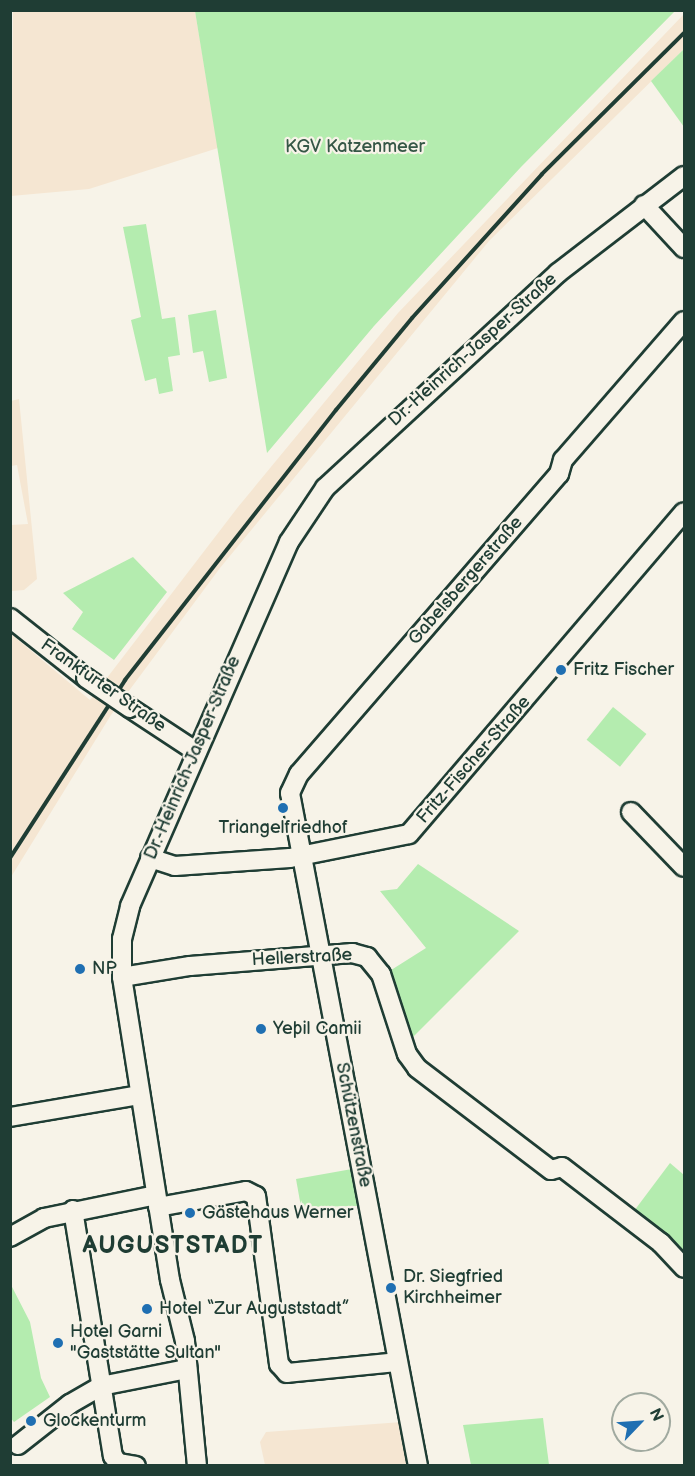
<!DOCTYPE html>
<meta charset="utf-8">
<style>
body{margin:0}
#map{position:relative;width:695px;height:1476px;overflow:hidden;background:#f7f3e8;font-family:"Balsamiq Sans",sans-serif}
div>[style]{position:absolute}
.built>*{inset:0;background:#f5e6d2}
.green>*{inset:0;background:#b4ecaf;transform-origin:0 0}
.roads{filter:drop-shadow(2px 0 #1f3d34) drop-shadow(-2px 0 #1f3d34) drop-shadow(0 2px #1f3d34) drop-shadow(0 -2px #1f3d34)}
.minor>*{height:18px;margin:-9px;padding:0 9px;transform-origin:9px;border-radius:9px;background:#f7f3e8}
.rail>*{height:4px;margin:-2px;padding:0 2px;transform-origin:2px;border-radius:2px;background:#1f3d34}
.bridges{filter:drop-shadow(2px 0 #1f3d34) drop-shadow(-2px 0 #1f3d34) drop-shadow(0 2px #1f3d34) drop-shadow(0 -2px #1f3d34)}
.minor-bridge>*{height:18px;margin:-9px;padding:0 9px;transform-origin:9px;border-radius:9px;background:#f7f3e8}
.dots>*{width:16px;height:16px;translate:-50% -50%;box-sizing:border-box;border:3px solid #f7f3e8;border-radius:50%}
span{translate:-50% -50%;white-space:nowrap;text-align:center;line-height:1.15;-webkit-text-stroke:4.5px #f7f3e8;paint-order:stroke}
.park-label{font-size:18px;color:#355746}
.street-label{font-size:18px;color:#1f3d34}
.poi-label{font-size:18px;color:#1f3d34}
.left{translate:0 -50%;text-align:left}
.district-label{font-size:24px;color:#1f3d34;font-weight:700;letter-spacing:1.5px}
.frame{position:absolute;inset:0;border:12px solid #1f3d34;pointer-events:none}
.north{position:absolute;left:611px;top:1392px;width:60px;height:60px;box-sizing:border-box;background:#f7f3e8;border:2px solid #a1aaa0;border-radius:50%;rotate:65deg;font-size:16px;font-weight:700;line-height:24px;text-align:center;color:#1f3d34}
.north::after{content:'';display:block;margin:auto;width:21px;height:27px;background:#1f6fb2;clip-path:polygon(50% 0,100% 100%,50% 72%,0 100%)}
</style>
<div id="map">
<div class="built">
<div style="clip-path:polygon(13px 11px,195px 11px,218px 148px,89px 189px,11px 196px)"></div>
<div style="clip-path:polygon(684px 14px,684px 49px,489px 241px,220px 568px,111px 715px,11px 877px,11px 634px,90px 700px,238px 507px,398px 313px)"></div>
<div style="clip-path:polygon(19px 399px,37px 579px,24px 590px,11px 591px,11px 525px,28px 524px,17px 465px,11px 466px,11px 401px)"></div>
<div style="clip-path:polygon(402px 1422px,410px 1465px,265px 1465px,260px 1442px,266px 1432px)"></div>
</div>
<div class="green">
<div style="clip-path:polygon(195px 11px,195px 10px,675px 11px,521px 167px,374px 326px,267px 453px)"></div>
<div style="clip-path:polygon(684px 49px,684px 127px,651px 81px)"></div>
<div style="clip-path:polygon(146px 224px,162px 319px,175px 317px,180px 355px,168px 357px,173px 391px,159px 394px,156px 378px,145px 381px,131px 320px,141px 317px,123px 227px)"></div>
<div style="clip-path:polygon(216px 310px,227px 378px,209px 382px,203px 351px,193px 353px,188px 315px)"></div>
<div style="clip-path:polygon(133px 557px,167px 592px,114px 660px,72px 629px,83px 612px,63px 593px)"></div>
<div style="left:613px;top:707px;width:43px;height:42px;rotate:39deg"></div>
<div style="clip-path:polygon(418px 864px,519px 931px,410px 1040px,388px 972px,426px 948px,380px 891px,397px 889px)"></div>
<div style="clip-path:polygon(670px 1163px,684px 1175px,684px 1253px,634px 1211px)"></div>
<div style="clip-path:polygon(352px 1169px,359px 1206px,301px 1207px,296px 1179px)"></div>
<div style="clip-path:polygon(10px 1283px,30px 1322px,41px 1378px,50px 1397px,14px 1422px,10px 1417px)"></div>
<div style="clip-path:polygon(543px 1418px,549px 1465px,471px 1465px,463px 1425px)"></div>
</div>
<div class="roads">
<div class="minor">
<div style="left:644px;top:205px;width:59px;rotate:47.1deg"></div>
<div style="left:10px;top:618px;width:97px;rotate:38.3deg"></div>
<div style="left:130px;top:708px;width:80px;rotate:33.3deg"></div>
<div style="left:631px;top:812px;width:76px;rotate:46.1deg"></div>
<div style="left:150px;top:858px;width:26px;rotate:18deg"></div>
<div style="left:175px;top:866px;width:115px;rotate:-4deg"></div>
<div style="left:290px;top:858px;width:121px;rotate:-11.4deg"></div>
<div style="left:409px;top:834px;width:423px;rotate:-49.5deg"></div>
<div style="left:122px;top:977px;width:69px;rotate:-9.2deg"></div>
<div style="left:190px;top:966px;width:163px;rotate:-4.6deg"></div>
<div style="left:352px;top:953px;width:16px;rotate:15deg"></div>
<div style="left:367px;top:957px;width:22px;rotate:51deg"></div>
<div style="left:381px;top:974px;width:84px;rotate:72deg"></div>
<div style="left:407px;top:1054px;width:17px;rotate:54deg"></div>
<div style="left:417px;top:1068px;width:168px;rotate:37.3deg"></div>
<div style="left:551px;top:1170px;width:11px;rotate:-15deg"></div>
<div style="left:562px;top:1167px;width:125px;rotate:37.5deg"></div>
<div style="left:661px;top:1243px;width:34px;rotate:47deg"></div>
<div style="left:10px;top:1117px;width:132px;rotate:-9.6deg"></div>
<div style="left:158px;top:1207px;width:89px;rotate:-10.3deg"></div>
<div style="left:246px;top:1191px;width:11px;rotate:27deg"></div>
<div style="left:256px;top:1196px;width:170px;rotate:82.2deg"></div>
<div style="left:279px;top:1364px;width:12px;rotate:48deg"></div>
<div style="left:287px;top:1373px;width:111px;rotate:-5.7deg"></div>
<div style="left:73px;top:1210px;width:249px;rotate:80.8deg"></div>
<div style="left:113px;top:1456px;width:9px;rotate:54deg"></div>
<div style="left:118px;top:1463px;width:18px;rotate:9deg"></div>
<div style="left:10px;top:1237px;width:39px;rotate:-29deg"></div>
<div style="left:44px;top:1218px;width:114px;rotate:-11.6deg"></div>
<div style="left:18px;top:1445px;width:66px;rotate:-38.3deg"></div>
<div style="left:70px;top:1404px;width:36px;rotate:-30deg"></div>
<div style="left:101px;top:1386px;width:88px;rotate:-11.2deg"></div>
<div style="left:197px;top:1466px;width:126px;rotate:-95.5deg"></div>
<div style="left:185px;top:1341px;width:63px;rotate:-103.8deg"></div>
<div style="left:170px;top:1280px;width:307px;rotate:-99deg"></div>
<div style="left:122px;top:977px;width:38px;rotate:-90deg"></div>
<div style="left:122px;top:939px;width:34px;rotate:-76deg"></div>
<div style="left:130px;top:906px;width:397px;rotate:-66.4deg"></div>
<div style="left:289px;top:542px;width:65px;rotate:-56.3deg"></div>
<div style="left:325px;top:488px;width:317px;rotate:-42.7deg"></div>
<div style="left:558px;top:273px;width:159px;rotate:-37.6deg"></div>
<div style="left:418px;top:1466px;width:685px;rotate:-100.77deg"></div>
<div style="left:290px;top:793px;width:21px;rotate:-65deg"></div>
<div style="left:299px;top:774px;width:397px;rotate:-49.1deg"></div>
<div style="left:559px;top:474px;width:15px;rotate:-74deg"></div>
<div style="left:563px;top:460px;width:184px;rotate:-49deg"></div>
</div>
</div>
<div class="rail">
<div style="left:10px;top:858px;width:212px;rotate:-57.1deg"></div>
<div style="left:125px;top:680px;width:343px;rotate:-52deg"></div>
<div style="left:336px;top:410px;width:119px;rotate:-50.4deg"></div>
<div style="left:412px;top:318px;width:194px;rotate:-47.9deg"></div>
<div style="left:542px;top:174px;width:200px;rotate:-44.8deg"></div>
</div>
<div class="bridges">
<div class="minor-bridge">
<div style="left:86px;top:678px;width:53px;rotate:34.3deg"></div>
</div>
</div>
<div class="dots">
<div style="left:561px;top:670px;background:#1f6fb2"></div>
<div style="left:283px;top:808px;background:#1f6fb2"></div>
<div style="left:80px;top:969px;background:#1f6fb2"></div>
<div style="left:261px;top:1029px;background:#1f6fb2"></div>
<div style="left:190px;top:1213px;background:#1f6fb2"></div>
<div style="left:391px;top:1288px;background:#1f6fb2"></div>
<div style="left:147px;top:1309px;background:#1f6fb2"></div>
<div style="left:58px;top:1343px;background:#1f6fb2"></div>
<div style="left:31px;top:1421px;background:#1f6fb2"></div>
</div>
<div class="park-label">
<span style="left:355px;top:147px">KGV Katzenmeer</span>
</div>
<div class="street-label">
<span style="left:473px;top:350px;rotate:-42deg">Dr.-Heinrich-Jasper-Straße</span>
<span style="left:466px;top:581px;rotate:-49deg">Gabelsbergerstraße</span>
<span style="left:103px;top:686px;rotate:35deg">Frankfurter Straße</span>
<span style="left:193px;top:758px;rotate:-67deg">Dr.-Heinrich-Jasper-Straße</span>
<span style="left:474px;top:760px;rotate:-49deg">Fritz-Fischer-Straße</span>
<span style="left:302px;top:958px;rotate:-3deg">Hellerstraße</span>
<span style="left:353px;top:1125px;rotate:79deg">Schützenstraße</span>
</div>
<div class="poi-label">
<span class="left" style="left:573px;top:670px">Fritz Fischer</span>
<span style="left:283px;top:828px">Triangelfriedhof</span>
<span class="left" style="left:92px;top:969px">NP</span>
<span class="left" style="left:273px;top:1029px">Yeþil Camii</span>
<span class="left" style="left:202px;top:1213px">Gästehaus Werner</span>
<span class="left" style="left:403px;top:1288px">Dr. Siegfried<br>Kirchheimer</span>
<span class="left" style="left:159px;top:1309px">Hotel “Zur Auguststadt”</span>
<span class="left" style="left:70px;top:1343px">Hotel Garni<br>"Gaststätte Sultan"</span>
<span class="left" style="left:43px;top:1421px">Glockenturm</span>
</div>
<div class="district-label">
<span style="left:173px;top:1246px">AUGUSTSTADT</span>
</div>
<div class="frame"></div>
<div class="north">N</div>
</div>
